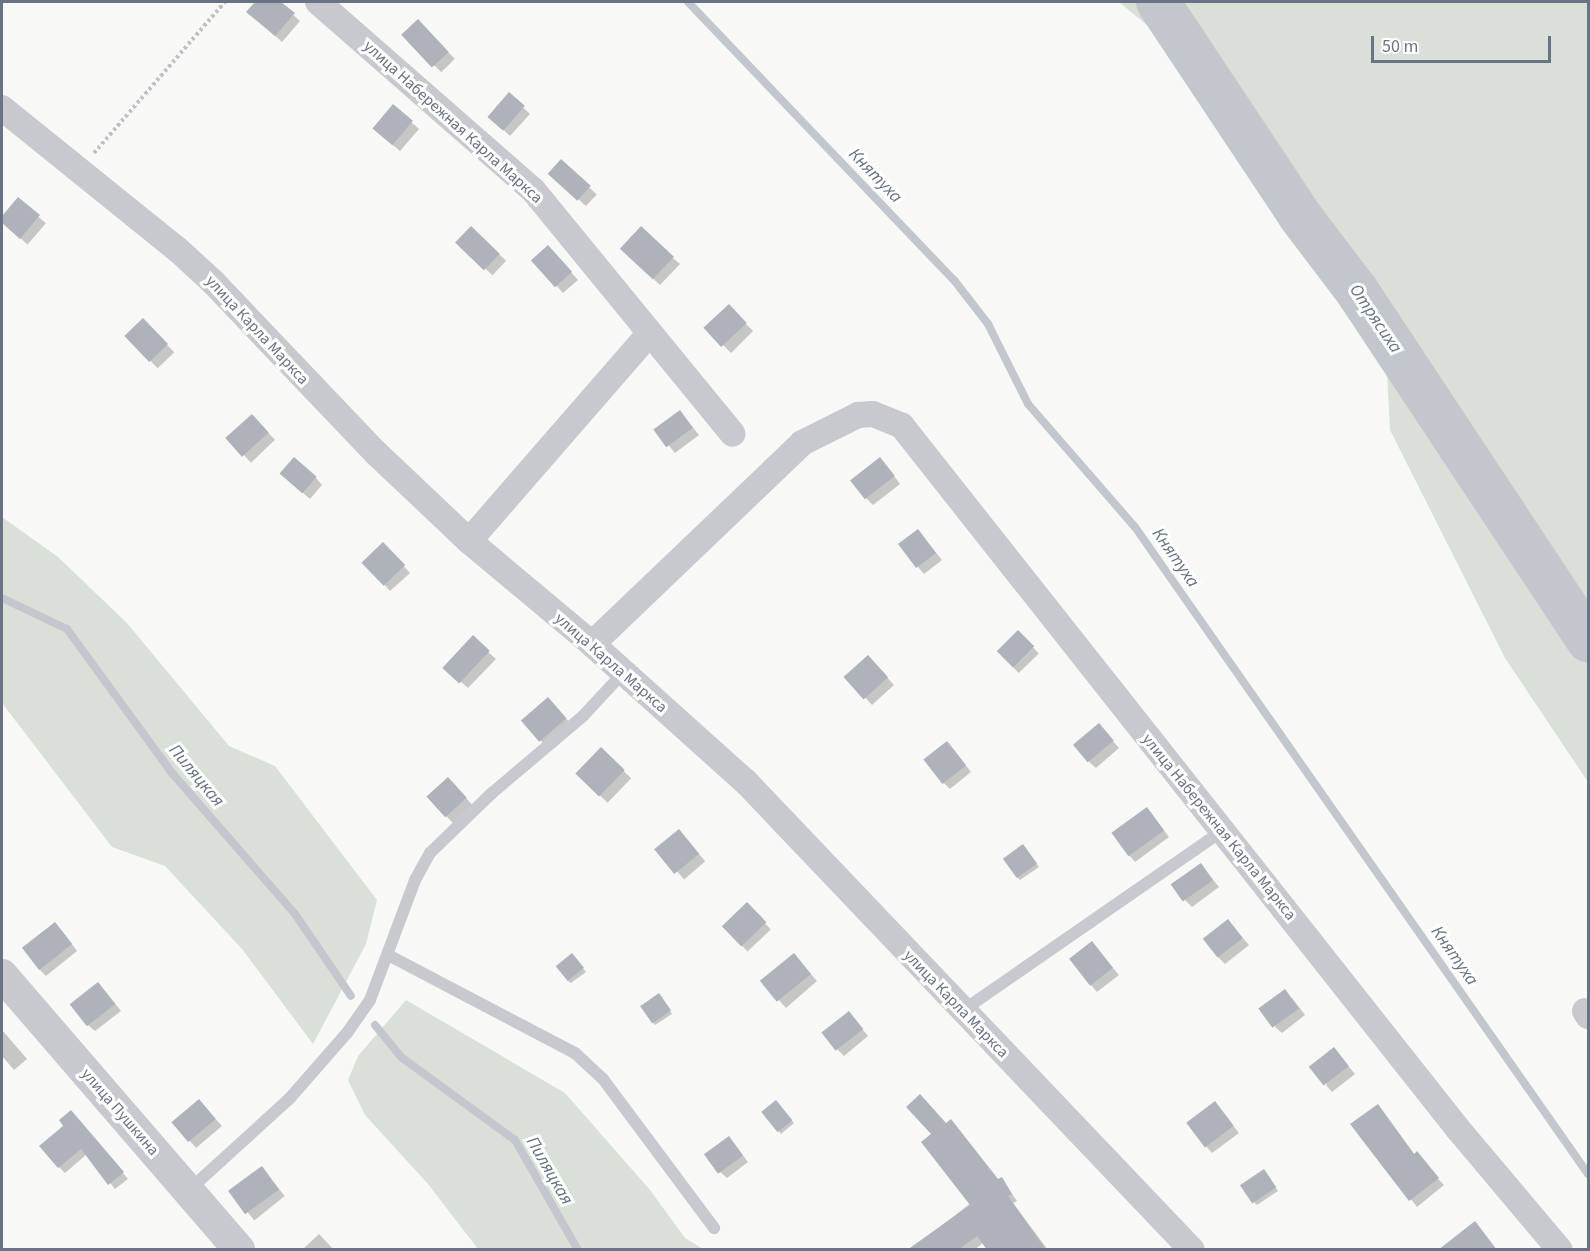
<!DOCTYPE html>
<meta charset="utf-8">
<style>
body{margin:0}
#map{position:relative;width:1590px;height:1251px;overflow:hidden;background:#f8f9f7;font-family:"Source Sans 3",sans-serif}
div>[style]{position:absolute}
.green>*{inset:0;background:#d9e0d8}
.shadow>*{inset:0;background:#0003;transform-origin:0 0}
.stream>*{height:8px;margin:-4px;padding:0 4px;transform-origin:4px;border-radius:4px;background:#c1c7cd}
.river>*{height:44px;margin:-22px;padding:0 22px;transform-origin:22px;border-radius:22px;background:#c1c7cd}
.building>*{inset:0;background:#aeb2bb;transform-origin:0 0}
.path>*{height:4px;margin-top:-2px;transform-origin:0;background:repeating-linear-gradient(90deg,#bfc0c3 0 3px,transparent 0 6px)}
.service>*{height:12px;margin:-6px;padding:0 6px;transform-origin:6px;border-radius:6px;background:#c8c9ce}
.minor>*{height:26px;margin:-13px;padding:0 13px;transform-origin:13px;border-radius:13px;background:#c8c9ce}
.tertiary>*{height:32px;margin:-16px;padding:0 16px;transform-origin:16px;border-radius:16px;background:#c8c9ce}
span{translate:-50% -50%;white-space:nowrap;text-align:center;line-height:1.15;-webkit-text-stroke:6px #fff;paint-order:stroke}
.street-label{font-size:16px;color:#6a7286}
.water-label{font-size:18px;color:#657381;font-style:italic}
.frame{position:absolute;inset:0;border:3px solid #6a7286;pointer-events:none}
.scale{position:absolute;left:1371px;top:36px;width:180px;height:27px;box-sizing:border-box;border:3px solid #6a7286;border-top:0;padding-left:8px;font-size:18px;line-height:21px;white-space:nowrap;color:#6a7286;-webkit-text-stroke:4px #fff;paint-order:stroke}
</style>
<div id="map">
<div class="green">
<div style="clip-path:polygon(1119px 2px,1588px 2px,1588px 782px,1505px 658px,1390px 430px,1385px 333px,1257px 116px)"></div>
<div style="clip-path:polygon(2px 517px,58px 557px,127px 623px,229px 746px,275px 766px,377px 900px,366px 944px,313px 1044px,242px 949px,165px 866px,112px 847px,2px 703px)"></div>
<div style="clip-path:polygon(406px 1000px,565px 1093px,650px 1190px,685px 1238px,703px 1249px,478px 1249px,428px 1184px,365px 1115px,348px 1080px,358px 1056px)"></div>
</div>
<div class="shadow">
<div style="clip-path:polygon(257px 2px,279px 2px,300px 21px,282px 42px,248px 11px)"></div>
<div style="left:418px;top:22px;width:52px;height:19px;rotate:45deg"></div>
<div style="clip-path:polygon(509px 94px,530px 114px,510px 136px,496px 123px)"></div>
<div style="clip-path:polygon(393px 106px,419px 129px,400px 151px,381px 135px)"></div>
<div style="left:561px;top:161px;width:49px;height:16px;rotate:43deg"></div>
<div style="left:18px;top:199px;width:37px;height:28px;rotate:41deg"></div>
<div style="left:471px;top:228px;width:48px;height:20px;rotate:43deg"></div>
<div style="clip-path:polygon(555px 254px,578px 280px,563px 293px,534px 260px)"></div>
<div style="clip-path:polygon(628px 256px,673px 258px,680px 264px,660px 285px)"></div>
<div style="left:729px;top:307px;width:34px;height:31px;rotate:45deg"></div>
<div style="left:143px;top:320px;width:45px;height:23px;rotate:46deg"></div>
<div style="left:252px;top:416px;width:33px;height:33px;rotate:46deg"></div>
<div style="clip-path:polygon(686px 419px,699px 435px,675px 453px,656px 430px)"></div>
<div style="clip-path:polygon(886px 465px,900px 484px,873px 505px,866px 498px)"></div>
<div style="clip-path:polygon(316px 478px,322px 485px,310px 499px,289px 481px)"></div>
<div style="clip-path:polygon(924px 538px,942px 560px,924px 574px,918px 567px)"></div>
<div style="clip-path:polygon(390px 551px,410px 573px,390px 591px,384px 584px)"></div>
<div style="left:1018px;top:632px;width:30px;height:28px;rotate:46deg"></div>
<div style="clip-path:polygon(473px 638px,496px 659px,468px 688px,452px 674px)"></div>
<div style="clip-path:polygon(874px 663px,894px 685px,872px 705px,846px 677px)"></div>
<div style="clip-path:polygon(555px 706px,572px 725px,547px 747px,540px 740px)"></div>
<div style="clip-path:polygon(1105px 732px,1119px 748px,1096px 768px,1089px 762px)"></div>
<div style="left:601px;top:749px;width:42px;height:34px;rotate:44deg"></div>
<div style="clip-path:polygon(954px 750px,971px 772px,950px 789px,943px 782px)"></div>
<div style="clip-path:polygon(455px 785px,473px 806px,453px 823px,446px 816px)"></div>
<div style="clip-path:polygon(1153px 816px,1169px 837px,1135px 862px,1129px 855px)"></div>
<div style="left:679px;top:831px;width:40px;height:28px;rotate:49deg"></div>
<div style="clip-path:polygon(1026px 849px,1039px 867px,1020px 880px,1017px 877px)"></div>
<div style="clip-path:polygon(1201px 865px,1219px 887px,1192px 907px,1185px 900px)"></div>
<div style="left:747px;top:904px;width:35px;height:32px;rotate:47deg"></div>
<div style="clip-path:polygon(1228px 921px,1249px 945px,1225px 964px,1218px 957px)"></div>
<div style="clip-path:polygon(62px 931px,77px 951px,46px 976px,39px 969px)"></div>
<div style="clip-path:polygon(1092px 943px,1119px 975px,1097px 992px,1091px 985px)"></div>
<div style="clip-path:polygon(575px 958px,586px 972px,571px 983px,568px 981px)"></div>
<div style="clip-path:polygon(800px 962px,817px 981px,786px 1008px,763px 982px)"></div>
<div style="clip-path:polygon(105px 991px,121px 1011px,95px 1031px,88px 1025px)"></div>
<div style="clip-path:polygon(661px 997px,672px 1014px,655px 1025px,642px 1006px)"></div>
<div style="clip-path:polygon(1292px 998px,1305px 1015px,1282px 1033px,1275px 1027px)"></div>
<div style="clip-path:polygon(855px 1020px,868px 1036px,844px 1056px,837px 1049px)"></div>
<div style="clip-path:polygon(2px 1030px,27px 1059px,14px 1070px,2px 1056px)"></div>
<div style="clip-path:polygon(1340px 1056px,1355px 1074px,1332px 1092px,1326px 1085px)"></div>
<div style="clip-path:polygon(1215px 1103px,1239px 1133px,1212px 1153px,1206px 1146px)"></div>
<div style="clip-path:polygon(779px 1105px,794px 1123px,781px 1134px,764px 1112px)"></div>
<div style="clip-path:polygon(1378px 1106px,1415px 1155px,1444px 1185px,1417px 1207px,1353px 1124px)"></div>
<div style="clip-path:polygon(206px 1108px,222px 1126px,196px 1148px,174px 1123px)"></div>
<div style="clip-path:polygon(77px 1118px,128px 1179px,115px 1189px,87px 1154px,65px 1173px,59px 1167px)"></div>
<div style="clip-path:polygon(735px 1145px,748px 1162px,727px 1178px,720px 1172px)"></div>
<div style="left:262px;top:1168px;width:36px;height:39px;rotate:51deg"></div>
<div style="clip-path:polygon(1266px 1174px,1278px 1191px,1257px 1205px,1254px 1202px)"></div>
<div style="clip-path:polygon(1002px 1179px,1017px 1201px,1013px 1203px,1048px 1250px,989px 1250px,983px 1243px,974px 1250px,910px 1250px)"></div>
<div style="clip-path:polygon(319px 1234px,334px 1250px,302px 1250px)"></div>
</div>
<div class="stream">
<div style="left:688px;top:2px;width:385px;rotate:46.3deg"></div>
<div style="left:954px;top:280px;width:56px;rotate:52.3deg"></div>
<div style="left:988px;top:324px;width:89px;rotate:63.4deg"></div>
<div style="left:1028px;top:404px;width:163px;rotate:49deg"></div>
<div style="left:1135px;top:527px;width:790px;rotate:55deg"></div>
<div style="left:2px;top:598px;width:72px;rotate:25.5deg"></div>
<div style="left:67px;top:629px;width:178px;rotate:53.9deg"></div>
<div style="left:172px;top:773px;width:187px;rotate:48.9deg"></div>
<div style="left:295px;top:914px;width:99px;rotate:55.7deg"></div>
<div style="left:375px;top:1025px;width:41px;rotate:50.9deg"></div>
<div style="left:401px;top:1057px;width:141px;rotate:36.1deg"></div>
<div style="left:515px;top:1140px;width:127px;rotate:60.2deg"></div>
</div>
<div class="river">
<div style="left:1158px;top:2px;width:257px;rotate:56.4deg"></div>
<div style="left:1300px;top:216px;width:94px;rotate:52.8deg"></div>
<div style="left:1357px;top:291px;width:419px;rotate:56.5deg"></div>
</div>
<div class="building">
<div style="clip-path:polygon(255px 2px,281px 2px,295px 13px,275px 36px,246px 12px)"></div>
<div style="left:418px;top:19px;width:45px;height:23px;rotate:47deg"></div>
<div style="left:509px;top:92px;width:21px;height:33px;rotate:41deg"></div>
<div style="left:393px;top:104px;width:26px;height:32px;rotate:40deg"></div>
<div style="left:561px;top:159px;width:40px;height:20px;rotate:42deg"></div>
<div style="clip-path:polygon(18px 197px,40px 215px,20px 239px,2px 223px,2px 216px)"></div>
<div style="left:471px;top:226px;width:40px;height:23px;rotate:44deg"></div>
<div style="left:641px;top:226px;width:45px;height:31px;rotate:43deg"></div>
<div style="left:548px;top:245px;width:36px;height:23px;rotate:48deg"></div>
<div style="left:729px;top:304px;width:26px;height:35px;rotate:47deg"></div>
<div style="left:143px;top:318px;width:36px;height:26px;rotate:46deg"></div>
<div style="left:680px;top:410px;width:22px;height:33px;rotate:54deg"></div>
<div style="left:252px;top:414px;width:25px;height:36px;rotate:48deg"></div>
<div style="left:294px;top:457px;width:30px;height:22px;rotate:41deg"></div>
<div style="left:880px;top:457px;width:24px;height:38px;rotate:52deg"></div>
<div style="left:918px;top:529px;width:30px;height:25px;rotate:53deg"></div>
<div style="left:383px;top:542px;width:32px;height:30px;rotate:46deg"></div>
<div style="left:1018px;top:630px;width:23px;height:30px;rotate:45deg"></div>
<div style="left:473px;top:635px;width:23px;height:45px;rotate:43deg"></div>
<div style="left:868px;top:655px;width:30px;height:33px;rotate:48deg"></div>
<div style="left:548px;top:697px;width:28px;height:36px;rotate:49deg"></div>
<div style="left:1099px;top:723px;width:23px;height:34px;rotate:50deg"></div>
<div style="left:947px;top:741px;width:31px;height:30px;rotate:52deg"></div>
<div style="left:601px;top:747px;width:33px;height:37px;rotate:44deg"></div>
<div style="left:448px;top:777px;width:28px;height:29px;rotate:48deg"></div>
<div style="left:1147px;top:807px;width:29px;height:44px;rotate:54deg"></div>
<div style="left:679px;top:829px;width:32px;height:32px;rotate:51deg"></div>
<div style="left:1023px;top:844px;width:24px;height:25px;rotate:54deg"></div>
<div style="left:1201px;top:863px;width:21px;height:37px;rotate:55deg"></div>
<div style="left:747px;top:902px;width:28px;height:35px;rotate:46deg"></div>
<div style="left:1228px;top:919px;width:24px;height:32px;rotate:52deg"></div>
<div style="left:55px;top:922px;width:28px;height:42px;rotate:52deg"></div>
<div style="left:1092px;top:941px;width:34px;height:29px;rotate:52deg"></div>
<div style="left:572px;top:953px;width:19px;height:21px;rotate:51deg"></div>
<div style="left:794px;top:953px;width:27px;height:44px;rotate:51deg"></div>
<div style="left:98px;top:982px;width:28px;height:36px;rotate:52deg"></div>
<div style="left:1285px;top:989px;width:24px;height:33px;rotate:54deg"></div>
<div style="left:659px;top:993px;width:21px;height:23px;rotate:55deg"></div>
<div style="left:849px;top:1011px;width:23px;height:35px;rotate:52deg"></div>
<div style="left:1334px;top:1047px;width:24px;height:32px;rotate:52deg"></div>
<div style="clip-path:polygon(920px 1094px,946px 1123px,951px 1119px,998px 1179px,1002px 1177px,1012px 1194px,1008px 1196px,1046px 1250px,987px 1250px,977px 1236px,958px 1250px,907px 1250px,970px 1205px,921px 1142px,931px 1134px,906px 1107px)"></div>
<div style="left:199px;top:1099px;width:26px;height:36px;rotate:50deg"></div>
<div style="left:776px;top:1100px;width:26px;height:19px;rotate:51deg"></div>
<div style="left:1215px;top:1101px;width:31px;height:36px;rotate:53deg"></div>
<div style="clip-path:polygon(1378px 1104px,1414px 1154px,1417px 1151px,1439px 1178px,1409px 1201px,1350px 1124px)"></div>
<div style="clip-path:polygon(71px 1110px,124px 1172px,108px 1185px,81px 1149px,58px 1168px,39px 1146px,63px 1126px,59px 1120px)"></div>
<div style="left:729px;top:1136px;width:24px;height:31px;rotate:54deg"></div>
<div style="left:262px;top:1166px;width:29px;height:42px;rotate:54deg"></div>
<div style="left:1264px;top:1169px;width:22px;height:29px;rotate:56deg"></div>
<div style="clip-path:polygon(1475px 1221px,1497px 1250px,1438px 1250px)"></div>
</div>
<div class="path">
<div style="left:94px;top:153px;width:200px;rotate:-49.1deg"></div>
</div>
<div class="service">
<div style="left:390px;top:956px;width:209px;rotate:27.7deg"></div>
<div style="left:575px;top:1053px;width:38px;rotate:43deg"></div>
<div style="left:603px;top:1079px;width:186px;rotate:53.3deg"></div>
<div style="left:962px;top:1011px;width:318px;rotate:-34.7deg"></div>
<div style="left:189px;top:1190px;width:137px;rotate:-42.3deg"></div>
<div style="left:290px;top:1098px;width:86px;rotate:-48.8deg"></div>
<div style="left:347px;top:1033px;width:40px;rotate:-55.1deg"></div>
<div style="left:370px;top:1000px;width:128px;rotate:-69.4deg"></div>
<div style="left:415px;top:880px;width:31px;rotate:-61deg"></div>
<div style="left:430px;top:853px;width:86px;rotate:-44.1deg"></div>
<div style="left:492px;top:793px;width:119px;rotate:-40.2deg"></div>
<div style="left:583px;top:716px;width:59px;rotate:-47.1deg"></div>
</div>
<div class="minor">
<div style="left:318px;top:2px;width:286px;rotate:41.2deg"></div>
<div style="left:533px;top:190px;width:315px;rotate:50.7deg"></div>
<div style="left:2px;top:108px;width:225px;rotate:38.9deg"></div>
<div style="left:177px;top:249px;width:49px;rotate:42.5deg"></div>
<div style="left:213px;top:282px;width:236px;rotate:46.4deg"></div>
<div style="left:376px;top:453px;width:128px;rotate:43.4deg"></div>
<div style="left:469px;top:541px;width:160px;rotate:39.9deg"></div>
<div style="left:592px;top:644px;width:207px;rotate:41.9deg"></div>
<div style="left:746px;top:782px;width:646px;rotate:46.38deg"></div>
<div style="left:469px;top:541px;width:274px;rotate:-49deg"></div>
<div style="left:592px;top:644px;width:291px;rotate:-43.7deg"></div>
<div style="left:802px;top:443px;width:63px;rotate:-26.6deg"></div>
<div style="left:858px;top:415px;width:15px;rotate:-4deg"></div>
<div style="left:873px;top:414px;width:31px;rotate:22deg"></div>
<div style="left:902px;top:426px;width:896px;rotate:51.66deg"></div>
<div style="left:1458px;top:1129px;width:158px;rotate:49.9deg"></div>
<div style="left:1585px;top:1011px;width:6px;rotate:59deg"></div>
</div>
<div class="tertiary">
<div style="left:2px;top:975px;width:363px;rotate:49.2deg"></div>
</div>
<div class="street-label">
<span style="left:453px;top:122px;rotate:42deg">улица Набережная Карла Маркса</span>
<span style="left:257px;top:330px;rotate:47deg">улица Карла Маркса</span>
<span style="left:611px;top:663px;rotate:41deg">улица Карла Маркса</span>
<span style="left:1219px;top:827px;rotate:51deg">улица Набережная Карла Маркса</span>
<span style="left:956px;top:1004px;rotate:46deg">улица Карла Маркса</span>
<span style="left:120px;top:1112px;rotate:49deg">улица Пушкина</span>
</div>
<div class="water-label">
<span style="left:875px;top:176px;rotate:46deg">Княтуха</span>
<span style="left:1375px;top:319px;rotate:56deg">Отрясиха</span>
<span style="left:1175px;top:558px;rotate:55deg">Княтуха</span>
<span style="left:196px;top:776px;rotate:50deg">Пиляцкая</span>
<span style="left:1454px;top:956px;rotate:55deg">Княтуха</span>
<span style="left:549px;top:1171px;rotate:60deg">Пиляцкая</span>
</div>
<div class="frame"></div>
<div class="scale">50 m</div>
</div>
